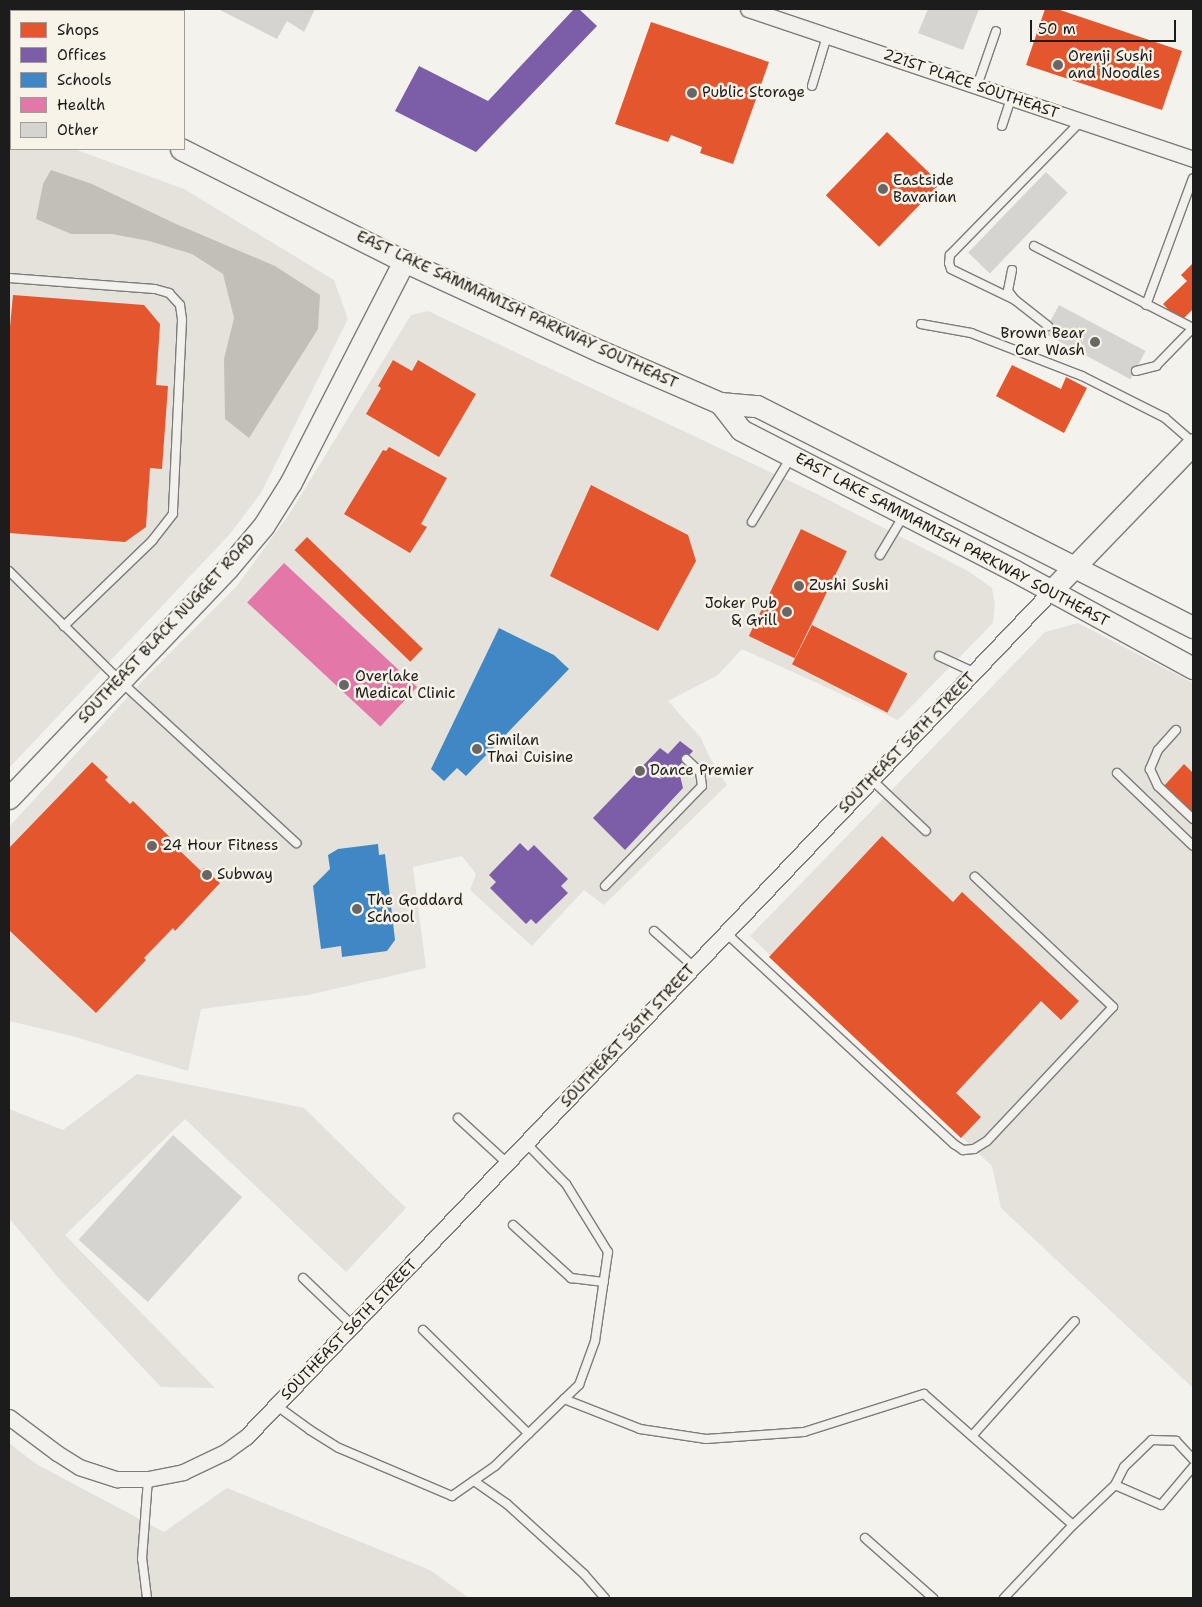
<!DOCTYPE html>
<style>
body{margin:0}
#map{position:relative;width:1202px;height:1607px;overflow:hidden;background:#f4f2ec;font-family:"Shantell Sans",sans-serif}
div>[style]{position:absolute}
.built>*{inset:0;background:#e4e2da}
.green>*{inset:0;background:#e4e1da}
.water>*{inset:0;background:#c2bfb8}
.shops>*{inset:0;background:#e4572e;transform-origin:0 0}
.offices>*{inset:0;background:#7b5ea7}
.schools>*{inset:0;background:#3f88c5}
.health>*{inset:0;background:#e377a8;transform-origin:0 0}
.building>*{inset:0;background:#d5d4d0;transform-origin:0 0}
.roads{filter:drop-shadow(1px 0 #7d7c7a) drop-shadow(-1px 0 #7d7c7a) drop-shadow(0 1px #7d7c7a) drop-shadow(0 -1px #7d7c7a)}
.lane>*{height:8px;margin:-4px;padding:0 4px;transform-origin:4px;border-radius:4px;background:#f2f1ed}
.street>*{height:15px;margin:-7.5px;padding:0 7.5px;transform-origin:7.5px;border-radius:7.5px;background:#f2f1ed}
.secondary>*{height:21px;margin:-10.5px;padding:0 10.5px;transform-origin:10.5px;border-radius:10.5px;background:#f2f1ed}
.dots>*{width:14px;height:14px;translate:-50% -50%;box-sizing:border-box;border:2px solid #f7f3e8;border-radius:50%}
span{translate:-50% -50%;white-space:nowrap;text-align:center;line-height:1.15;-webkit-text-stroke:5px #f7f3e8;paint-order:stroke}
.poi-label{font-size:15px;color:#1c1c1c}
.left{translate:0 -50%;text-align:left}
.right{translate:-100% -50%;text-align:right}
.street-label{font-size:15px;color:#1c1c1c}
.frame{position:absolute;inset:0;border:10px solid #1c1c1c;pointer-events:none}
.legend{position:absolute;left:10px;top:10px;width:175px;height:140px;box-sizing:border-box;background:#f7f3e8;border:1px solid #9f9d96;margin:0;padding:6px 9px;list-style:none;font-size:15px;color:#1c1c1c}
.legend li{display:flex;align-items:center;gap:10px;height:25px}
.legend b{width:25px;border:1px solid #9f9d96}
.scale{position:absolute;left:1030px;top:20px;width:146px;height:22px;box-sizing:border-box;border:2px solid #1c1c1c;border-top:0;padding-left:6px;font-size:15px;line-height:18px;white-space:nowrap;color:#1c1c1c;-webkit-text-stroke:4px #f7f3e8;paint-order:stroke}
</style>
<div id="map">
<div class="built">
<div style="clip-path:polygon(9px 136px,11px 136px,11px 149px,74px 149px,184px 189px,334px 280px,348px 319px,261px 493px,229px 535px,9px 768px)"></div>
<div style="clip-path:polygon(428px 311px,817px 494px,968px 571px,992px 588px,995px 604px,993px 623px,898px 720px,742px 649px,718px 675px,668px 701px,701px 738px,709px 756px,727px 785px,604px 905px,584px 890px,532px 946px,470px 890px,476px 874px,462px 856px,413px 867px,426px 968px,308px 995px,201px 1009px,188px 1071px,72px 1036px,9px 1021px,9px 827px,147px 676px,236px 587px,290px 513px,411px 315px)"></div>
<div style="clip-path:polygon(1078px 623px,1193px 683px,1193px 1388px,1001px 1208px,992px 1166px,750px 936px,1045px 632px)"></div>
</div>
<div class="green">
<div style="clip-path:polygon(137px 1074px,304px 1108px,406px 1208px,346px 1272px,185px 1119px,65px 1235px,215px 1388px,161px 1387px,61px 1281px,9px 1218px,9px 1109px,63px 1130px)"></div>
<div style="clip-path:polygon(9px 1443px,36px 1464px,164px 1532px,227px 1488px,430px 1570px,469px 1598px,9px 1598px)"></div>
</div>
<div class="water">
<div style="clip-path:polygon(51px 170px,92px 184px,176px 224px,275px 266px,320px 295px,318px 329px,249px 438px,225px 419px,224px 359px,234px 318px,223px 274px,192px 254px,149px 241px,112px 234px,71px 234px,36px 219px,43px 184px)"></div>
</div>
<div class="shops">
<div style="clip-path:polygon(1045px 9px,1057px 9px,1182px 51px,1162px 110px,1026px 65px)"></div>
<div style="clip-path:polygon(651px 22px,769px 62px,733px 164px,700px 153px,702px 147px,671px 135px,668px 142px,615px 124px)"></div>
<div style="left:887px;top:132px;width:74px;height:88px;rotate:44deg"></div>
<div style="clip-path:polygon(1193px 263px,1193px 309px,1180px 322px,1163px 304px,1187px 281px,1181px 275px)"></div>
<div style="clip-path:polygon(13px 295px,144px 305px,160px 324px,156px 385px,168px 386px,162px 469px,150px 468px,146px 527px,125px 542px,9px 533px,9px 338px)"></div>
<div style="clip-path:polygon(393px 360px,412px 371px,418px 360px,476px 394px,439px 457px,366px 414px,381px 388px,378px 386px)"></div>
<div style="clip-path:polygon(1012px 365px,1061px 389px,1066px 377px,1087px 388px,1064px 433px,996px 396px)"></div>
<div style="clip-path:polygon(389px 447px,447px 478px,421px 524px,427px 527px,410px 553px,344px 514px,383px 450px,386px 451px)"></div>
<div style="clip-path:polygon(591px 485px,688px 535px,696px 561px,658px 631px,550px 576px)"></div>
<div style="left:801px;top:529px;width:51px;height:119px;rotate:26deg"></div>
<div style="left:307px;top:537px;width:161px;height:18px;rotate:44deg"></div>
<div style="left:812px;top:625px;width:107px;height:44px;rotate:27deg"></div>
<div style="clip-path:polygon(92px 762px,108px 777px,105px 780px,130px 804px,133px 801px,179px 846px,177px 848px,201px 871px,204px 868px,220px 883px,175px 931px,173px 928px,144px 958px,146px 960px,96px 1013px,9px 930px,9px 848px)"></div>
<div style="clip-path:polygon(1184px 764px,1193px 773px,1193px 813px,1164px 786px)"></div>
<div style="clip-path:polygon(882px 836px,953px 902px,962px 892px,1079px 1001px,1061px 1020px,1041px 1001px,956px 1093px,981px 1117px,961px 1138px,769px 957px)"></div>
</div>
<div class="offices">
<div style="clip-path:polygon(574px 9px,579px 9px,597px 26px,476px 152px,395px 111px,419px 66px,488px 101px)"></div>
<div style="clip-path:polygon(680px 741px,693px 751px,678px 767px,683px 788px,625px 850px,593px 818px,660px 748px,668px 754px)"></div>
<div style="clip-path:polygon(520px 843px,528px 851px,534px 845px,568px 879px,561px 886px,568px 893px,536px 924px,531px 919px,526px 924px,490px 888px,496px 882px,489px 875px)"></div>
</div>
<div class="schools">
<div style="clip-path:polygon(499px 628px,554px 655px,569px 669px,466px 776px,457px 768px,444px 781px,431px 769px)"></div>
<div style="clip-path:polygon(378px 844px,379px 855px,385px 854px,395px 940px,387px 951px,342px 957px,341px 946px,321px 949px,313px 886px,330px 869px,328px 855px,338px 849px)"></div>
</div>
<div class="health">
<div style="left:284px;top:563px;width:182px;height:54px;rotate:43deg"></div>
</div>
<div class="building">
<div style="clip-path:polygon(218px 9px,315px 9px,304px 32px,287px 21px,277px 39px)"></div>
<div style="clip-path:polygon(928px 9px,979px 9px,963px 50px,918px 33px)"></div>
<div style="left:1046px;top:172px;width:30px;height:112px;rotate:44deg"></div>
<div style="left:1059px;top:305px;width:98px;height:32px;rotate:28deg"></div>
<div style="left:173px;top:1135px;width:93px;height:141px;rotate:42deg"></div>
</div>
<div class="roads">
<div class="lane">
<div style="left:812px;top:86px;width:52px;rotate:-73.3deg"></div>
<div style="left:977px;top:86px;width:58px;rotate:-70.9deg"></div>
<div style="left:1002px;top:126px;width:29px;rotate:-72deg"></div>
<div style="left:1034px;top:246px;width:179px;rotate:27.3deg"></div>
<div style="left:1012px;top:270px;width:21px;rotate:101deg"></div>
<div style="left:1008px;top:291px;width:11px;rotate:52deg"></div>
<div style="left:1015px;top:300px;width:42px;rotate:38.2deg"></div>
<div style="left:9px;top:278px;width:146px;rotate:4.3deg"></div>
<div style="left:155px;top:289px;width:15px;rotate:16deg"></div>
<div style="left:169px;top:293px;width:16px;rotate:47deg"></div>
<div style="left:180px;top:305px;width:15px;rotate:82deg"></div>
<div style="left:182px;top:320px;width:194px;rotate:92.7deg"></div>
<div style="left:173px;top:514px;width:33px;rotate:128deg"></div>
<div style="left:153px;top:540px;width:124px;rotate:136deg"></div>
<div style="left:1015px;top:300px;width:71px;rotate:-154.2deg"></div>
<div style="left:951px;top:269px;width:6px;rotate:-108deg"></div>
<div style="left:949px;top:263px;width:8px;rotate:-83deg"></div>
<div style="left:950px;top:255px;width:187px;rotate:-45.6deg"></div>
<div style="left:1146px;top:305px;width:135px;rotate:-69.7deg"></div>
<div style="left:921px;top:324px;width:51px;rotate:10.2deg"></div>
<div style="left:971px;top:333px;width:119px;rotate:21.2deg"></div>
<div style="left:1082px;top:376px;width:93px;rotate:26.8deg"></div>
<div style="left:1165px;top:418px;width:37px;rotate:41deg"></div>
<div style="left:1136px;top:371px;width:21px;rotate:-14deg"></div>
<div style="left:1156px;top:366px;width:52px;rotate:-45.8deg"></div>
<div style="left:752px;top:522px;width:76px;rotate:-59deg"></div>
<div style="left:880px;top:555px;width:47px;rotate:-59deg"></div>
<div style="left:9px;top:571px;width:155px;rotate:44.7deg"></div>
<div style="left:119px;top:680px;width:241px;rotate:42.6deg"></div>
<div style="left:939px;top:656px;width:38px;rotate:25deg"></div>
<div style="left:1176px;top:730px;width:27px;rotate:132deg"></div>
<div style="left:1158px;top:750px;width:21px;rotate:113deg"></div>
<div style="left:1150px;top:769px;width:19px;rotate:65deg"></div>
<div style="left:1158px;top:786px;width:48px;rotate:43.3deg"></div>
<div style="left:1117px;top:773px;width:105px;rotate:43.8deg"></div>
<div style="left:872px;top:780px;width:74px;rotate:43.4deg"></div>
<div style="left:605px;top:886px;width:139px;rotate:-45.9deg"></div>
<div style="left:702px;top:786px;width:14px;rotate:-98deg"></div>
<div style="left:700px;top:772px;width:19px;rotate:-137deg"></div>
<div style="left:654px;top:931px;width:54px;rotate:42deg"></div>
<div style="left:726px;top:933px;width:311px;rotate:42.8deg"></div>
<div style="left:954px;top:1144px;width:11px;rotate:34deg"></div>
<div style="left:963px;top:1150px;width:11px;rotate:-5deg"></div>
<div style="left:974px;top:1149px;width:15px;rotate:-32deg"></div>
<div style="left:987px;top:1141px;width:184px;rotate:-46.8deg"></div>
<div style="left:1113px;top:1007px;width:190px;rotate:-136.7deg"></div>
<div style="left:458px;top:1118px;width:68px;rotate:42.6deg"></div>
<div style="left:513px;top:1225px;width:79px;rotate:42.4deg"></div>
<div style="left:571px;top:1278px;width:33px;rotate:7deg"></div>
<div style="left:303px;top:1278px;width:69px;rotate:43.8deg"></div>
<div style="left:423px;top:1330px;width:148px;rotate:44.5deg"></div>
<div style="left:564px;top:1399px;width:82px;rotate:21.5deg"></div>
<div style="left:640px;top:1429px;width:67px;rotate:8.6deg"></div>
<div style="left:706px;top:1439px;width:98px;rotate:-4.1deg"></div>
<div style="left:804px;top:1432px;width:126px;rotate:-17.6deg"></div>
<div style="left:924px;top:1394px;width:198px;rotate:41.3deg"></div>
<div style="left:277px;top:1406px;width:41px;rotate:36deg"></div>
<div style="left:310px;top:1430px;width:34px;rotate:32deg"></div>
<div style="left:339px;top:1448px;width:123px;rotate:23deg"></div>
<div style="left:452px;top:1496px;width:52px;rotate:-34.9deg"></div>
<div style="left:495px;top:1466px;width:117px;rotate:-44deg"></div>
<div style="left:579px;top:1385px;width:47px;rotate:-70deg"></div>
<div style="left:595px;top:1341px;width:90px;rotate:-81.7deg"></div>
<div style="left:608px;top:1252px;width:80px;rotate:-121.7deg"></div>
<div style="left:566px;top:1184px;width:56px;rotate:-134.3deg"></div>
<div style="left:972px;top:1436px;width:154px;rotate:-48.2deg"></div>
<div style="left:474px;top:1481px;width:40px;rotate:34.9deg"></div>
<div style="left:507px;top:1504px;width:104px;rotate:42.3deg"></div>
<div style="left:584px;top:1574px;width:32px;rotate:49deg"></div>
<div style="left:1115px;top:1485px;width:50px;rotate:23.5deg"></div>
<div style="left:1161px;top:1505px;width:50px;rotate:-49.9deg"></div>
<div style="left:865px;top:1538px;width:91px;rotate:41.4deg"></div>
<div style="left:147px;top:1598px;width:39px;rotate:-97deg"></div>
<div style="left:142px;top:1559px;width:80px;rotate:-85.7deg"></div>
<div style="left:1004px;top:1598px;width:100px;rotate:-46.6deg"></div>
<div style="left:1073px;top:1525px;width:58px;rotate:-43.6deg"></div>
<div style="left:1115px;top:1485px;width:20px;rotate:-63deg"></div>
<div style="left:1124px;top:1467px;width:39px;rotate:-44deg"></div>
<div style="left:1152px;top:1440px;width:24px;rotate:2deg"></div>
<div style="left:1176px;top:1441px;width:25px;rotate:47deg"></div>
</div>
<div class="street">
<div style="left:748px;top:9px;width:470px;rotate:18.6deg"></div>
<div style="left:9px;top:1417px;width:60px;rotate:36.9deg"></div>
<div style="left:57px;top:1453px;width:26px;rotate:32deg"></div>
<div style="left:79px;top:1467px;width:40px;rotate:18deg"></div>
<div style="left:117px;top:1479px;width:31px"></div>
<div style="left:148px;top:1479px;width:36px;rotate:-11deg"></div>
<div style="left:183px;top:1472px;width:47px;rotate:-25.5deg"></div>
<div style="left:225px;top:1452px;width:26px;rotate:-36deg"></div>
<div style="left:246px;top:1437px;width:1168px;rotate:-46.42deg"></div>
</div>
<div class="secondary">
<div style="left:9px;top:98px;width:2px"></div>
<div style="left:181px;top:149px;width:250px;rotate:26.7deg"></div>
<div style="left:404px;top:261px;width:216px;rotate:24.7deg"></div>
<div style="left:600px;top:351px;width:131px;rotate:23.4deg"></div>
<div style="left:720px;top:403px;width:37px;rotate:5deg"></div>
<div style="left:757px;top:406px;width:489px;rotate:26.9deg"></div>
<div style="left:720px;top:403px;width:34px;rotate:52deg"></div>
<div style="left:741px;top:430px;width:308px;rotate:27.2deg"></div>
<div style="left:1015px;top:571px;width:203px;rotate:28.6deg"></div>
<div style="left:1051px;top:591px;width:204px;rotate:-46deg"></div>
<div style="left:9px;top:798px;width:316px;rotate:-46.4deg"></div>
<div style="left:227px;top:569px;width:57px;rotate:-49.9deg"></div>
<div style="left:264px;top:525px;width:51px;rotate:-57.9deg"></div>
<div style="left:291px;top:482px;width:248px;rotate:-62.9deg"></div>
</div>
</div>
<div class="dots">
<div style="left:1058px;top:65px;background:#686765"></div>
<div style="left:692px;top:93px;background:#686765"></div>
<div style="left:883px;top:189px;background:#686765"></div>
<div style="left:1095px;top:342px;background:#686765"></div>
<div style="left:799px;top:586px;background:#686765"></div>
<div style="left:787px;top:612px;background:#686765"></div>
<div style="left:344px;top:685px;background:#686765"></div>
<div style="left:477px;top:749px;background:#686765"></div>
<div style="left:640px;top:771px;background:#686765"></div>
<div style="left:152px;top:846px;background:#686765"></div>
<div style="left:207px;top:875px;background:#686765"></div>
<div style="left:357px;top:909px;background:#686765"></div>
</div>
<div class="poi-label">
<span class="left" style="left:1068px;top:65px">Orenji Sushi<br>and Noodles</span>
<span class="left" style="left:702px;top:93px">Public Storage</span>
<span class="left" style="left:893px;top:189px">Eastside<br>Bavarian</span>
<span class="right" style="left:1085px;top:342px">Brown Bear<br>Car Wash</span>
<span class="left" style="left:809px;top:586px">Zushi Sushi</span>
<span class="right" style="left:777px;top:612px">Joker Pub<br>&amp; Grill</span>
<span class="left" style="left:355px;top:685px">Overlake<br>Medical Clinic</span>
<span class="left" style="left:487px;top:749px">Similan<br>Thai Cuisine</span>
<span class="left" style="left:650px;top:771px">Dance Premier</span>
<span class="left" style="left:162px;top:846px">24 Hour Fitness</span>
<span class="left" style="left:217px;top:875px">Subway</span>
<span class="left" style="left:367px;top:909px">The Goddard<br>School</span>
</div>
<div class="street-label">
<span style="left:971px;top:84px;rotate:19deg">221ST PLACE SOUTHEAST</span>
<span style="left:517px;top:310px;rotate:25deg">EAST LAKE SAMMAMISH PARKWAY SOUTHEAST</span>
<span style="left:952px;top:540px;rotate:28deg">EAST LAKE SAMMAMISH PARKWAY SOUTHEAST</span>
<span style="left:167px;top:629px;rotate:-47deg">SOUTHEAST BLACK NUGGET ROAD</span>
<span style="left:907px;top:743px;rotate:-46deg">SOUTHEAST 56TH STREET</span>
<span style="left:628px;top:1036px;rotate:-47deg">SOUTHEAST 56TH STREET</span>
<span style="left:349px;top:1330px;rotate:-46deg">SOUTHEAST 56TH STREET</span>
</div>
<div class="frame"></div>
<ul class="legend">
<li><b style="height:14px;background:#e4572e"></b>Shops</li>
<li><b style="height:14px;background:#7b5ea7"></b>Offices</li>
<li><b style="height:14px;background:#3f88c5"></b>Schools</li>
<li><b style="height:14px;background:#e377a8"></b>Health</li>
<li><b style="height:14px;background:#d5d4d0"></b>Other</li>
</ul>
<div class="scale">50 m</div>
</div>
